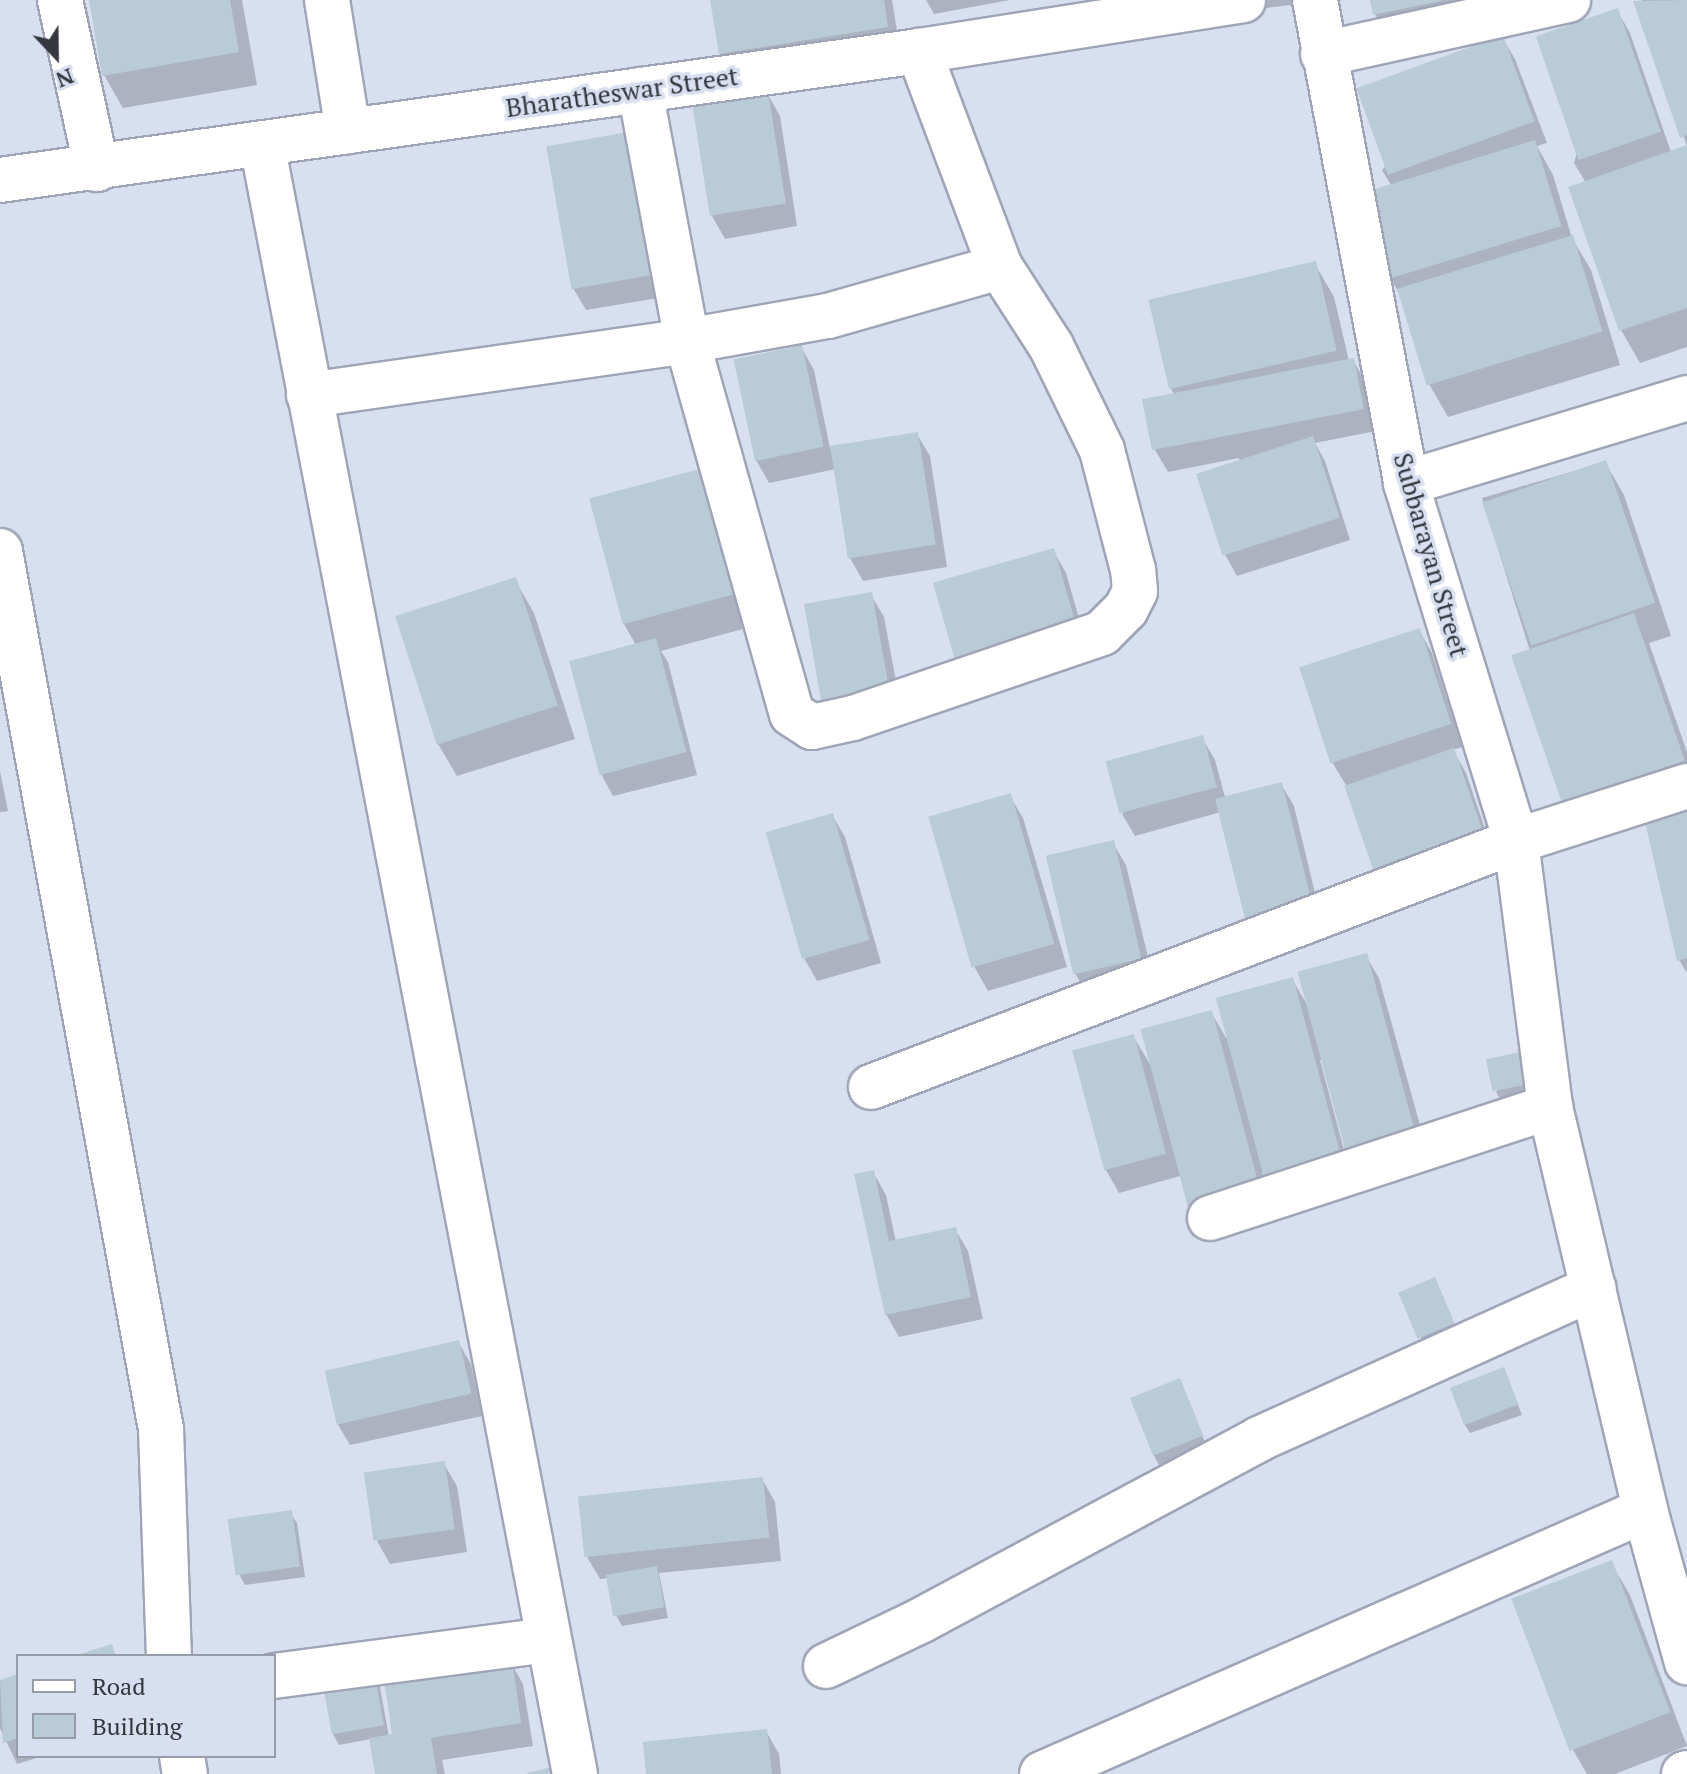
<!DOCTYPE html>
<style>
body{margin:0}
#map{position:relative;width:1687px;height:1774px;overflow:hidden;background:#d8dff0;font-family:"PT Serif",serif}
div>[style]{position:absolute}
.shadow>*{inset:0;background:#0003;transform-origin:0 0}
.building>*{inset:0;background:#b8cbd6;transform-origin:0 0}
.roads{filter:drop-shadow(2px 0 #9fa5b6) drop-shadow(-2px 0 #9fa5b6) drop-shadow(0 2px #9fa5b6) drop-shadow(0 -2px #9fa5b6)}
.street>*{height:44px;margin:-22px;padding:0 22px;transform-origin:22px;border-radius:22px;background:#fff}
span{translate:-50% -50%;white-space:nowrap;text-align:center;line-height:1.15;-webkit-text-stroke:7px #d8dff0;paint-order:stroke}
.street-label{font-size:26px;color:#35373e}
.legend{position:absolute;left:16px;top:1654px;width:260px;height:104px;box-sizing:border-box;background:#d8dff0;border:2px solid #979ca9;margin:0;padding:10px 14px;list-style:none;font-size:24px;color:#35373e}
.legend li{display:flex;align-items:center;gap:16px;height:40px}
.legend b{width:40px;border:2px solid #979ca9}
.north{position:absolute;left:16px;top:16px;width:80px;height:80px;-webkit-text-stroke:6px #d8dff0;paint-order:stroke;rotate:158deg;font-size:22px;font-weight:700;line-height:32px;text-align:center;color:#35373e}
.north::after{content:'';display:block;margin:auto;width:28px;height:36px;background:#35373e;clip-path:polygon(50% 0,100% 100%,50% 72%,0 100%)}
</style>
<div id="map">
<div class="shadow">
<div style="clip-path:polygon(91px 0,242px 0,257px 85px,123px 108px,104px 75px)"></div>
<div style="clip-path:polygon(712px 0,892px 0,900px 49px,734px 76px,721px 54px)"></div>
<div style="clip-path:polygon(926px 0,1010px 0,934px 14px)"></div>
<div style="clip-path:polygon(1201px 0,1299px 0,1299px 4px,1210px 15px)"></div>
<div style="clip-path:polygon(1372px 0,1525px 0,1388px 37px,1375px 14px)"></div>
<div style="clip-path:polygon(1643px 0,1687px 0,1687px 146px,1636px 2px)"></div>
<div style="clip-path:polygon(1617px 10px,1630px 33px,1671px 152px,1687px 147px,1687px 347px,1640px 363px,1621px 330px,1586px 183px,1574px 163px)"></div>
<div style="clip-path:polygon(1502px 37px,1515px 59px,1547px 143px,1537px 146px,1553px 175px,1572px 238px,1591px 270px,1620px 365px,1448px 417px,1429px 384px,1403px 300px,1390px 277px,1365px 193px,1391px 185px,1382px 170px)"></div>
<div style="clip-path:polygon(767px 93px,780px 116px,797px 226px,725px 239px,712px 216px)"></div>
<div style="clip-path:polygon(627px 134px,664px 297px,586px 310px,573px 288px)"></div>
<div style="clip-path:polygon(1315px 264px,1334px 297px,1349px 361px,1353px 360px,1366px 383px,1376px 431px,1315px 443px,1325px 461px,1350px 540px,1237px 576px,1224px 553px,1199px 474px,1240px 461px,1239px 458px,1168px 472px,1155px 450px,1175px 395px,1171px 389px)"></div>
<div style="clip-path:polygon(801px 347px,814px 370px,830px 448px,917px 434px,930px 456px,947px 567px,863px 581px,850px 558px,836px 469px,769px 483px,756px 460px)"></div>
<div style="clip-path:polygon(1605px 462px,1624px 495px,1671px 636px,1649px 643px,1687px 752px,1687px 799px,1581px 835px,1562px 802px,1530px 651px,1482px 498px)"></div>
<div style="clip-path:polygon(706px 469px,758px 625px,661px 651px,668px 662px,697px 775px,613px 796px,601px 774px,636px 645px,624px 624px,591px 500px)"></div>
<div style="clip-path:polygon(1053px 550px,1066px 573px,1089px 653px,973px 687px)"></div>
<div style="clip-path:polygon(515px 580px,534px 613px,575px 739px,457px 776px,438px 744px,397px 618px)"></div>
<div style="clip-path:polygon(871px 595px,884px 617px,902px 713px,806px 607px)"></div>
<div style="clip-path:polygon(1419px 630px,1432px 653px,1462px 747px,1453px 750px,1466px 773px,1497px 864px,1377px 879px,1346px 785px,1332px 762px,1302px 667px)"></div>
<div style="clip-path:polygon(1202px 738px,1215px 760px,1225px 797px,1281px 784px,1294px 806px,1323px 926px,1260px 942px,1247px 919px,1221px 812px,1135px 836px,1122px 814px)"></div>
<div style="clip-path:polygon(0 771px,8px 811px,0 812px)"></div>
<div style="clip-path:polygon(1010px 796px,1023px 818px,1067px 967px,988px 991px,975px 968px,931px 819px)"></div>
<div style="clip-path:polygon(1687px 814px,1687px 973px,1679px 960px)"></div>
<div style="clip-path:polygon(832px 815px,845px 837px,881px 963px,817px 981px,804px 958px)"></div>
<div style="clip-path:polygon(1113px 843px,1126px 865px,1154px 982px,1089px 997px,1076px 975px,1049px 858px)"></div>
<div style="clip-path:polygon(1366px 956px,1379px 978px,1430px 1161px,1324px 1059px,1320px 1060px,1352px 1180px,1262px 1172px,1274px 1222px,1204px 1240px,1191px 1217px,1180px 1176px,1119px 1193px,1106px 1170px,1133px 1036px,1150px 1064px,1211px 1012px,1229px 1043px,1292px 979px,1309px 1008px)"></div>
<div style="clip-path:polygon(1524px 1054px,1537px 1094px,1502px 1103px,1496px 1092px)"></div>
<div style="clip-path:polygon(873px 1172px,886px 1195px,896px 1242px,955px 1229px,968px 1251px,983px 1319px,899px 1337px,886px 1314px)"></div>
<div style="left:1434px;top:1279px;width:60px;height:36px;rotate:66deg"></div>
<div style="clip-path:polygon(458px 1342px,471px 1364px,482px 1416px,350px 1445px,337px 1423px,326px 1371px)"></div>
<div style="clip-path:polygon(1504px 1369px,1522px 1415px,1470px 1433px,1464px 1423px)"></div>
<div style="clip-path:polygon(1179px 1380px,1207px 1447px,1159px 1465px,1153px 1454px)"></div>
<div style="clip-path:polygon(444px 1464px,457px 1486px,467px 1552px,390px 1564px,377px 1541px)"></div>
<div style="clip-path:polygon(762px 1479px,775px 1502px,781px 1561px,659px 1573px,668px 1618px,622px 1626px,616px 1615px,609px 1578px,600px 1579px,587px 1557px)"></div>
<div style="clip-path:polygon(290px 1512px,297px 1523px,305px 1577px,245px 1585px,239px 1574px)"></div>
<div style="clip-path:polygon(1611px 1563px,1630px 1595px,1687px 1746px,1615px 1774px,1587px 1774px,1573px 1750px)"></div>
<div style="clip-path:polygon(510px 1661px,523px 1684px,533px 1746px,442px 1760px,445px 1774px,377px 1774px,371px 1739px,339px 1745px,333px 1734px,379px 1682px,389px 1737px)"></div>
<div style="clip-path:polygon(18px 1676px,18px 1756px,43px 1756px,17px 1764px,0 1728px,0 1682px)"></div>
<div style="clip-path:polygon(766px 1731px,779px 1754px,781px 1774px,648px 1774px)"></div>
</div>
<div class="building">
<div style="clip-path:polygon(89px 0,230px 0,239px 52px,102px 76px)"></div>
<div style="clip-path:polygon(710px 0,884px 0,888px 27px,719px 54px)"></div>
<div style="clip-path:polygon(1370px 0,1441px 0,1441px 1px,1373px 15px)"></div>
<div style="clip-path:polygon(1687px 0,1687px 135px,1680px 138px,1633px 1px)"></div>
<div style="left:1618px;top:8px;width:131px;height:87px;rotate:71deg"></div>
<div style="left:1503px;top:35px;width:92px;height:156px;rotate:70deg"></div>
<div style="left:768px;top:91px;width:114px;height:77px;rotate:81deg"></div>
<div style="left:628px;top:132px;width:145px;height:83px;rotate:80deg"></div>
<div style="left:1535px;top:140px;width:90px;height:181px;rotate:73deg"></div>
<div style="clip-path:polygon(1687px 145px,1687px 308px,1619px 331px,1568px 187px)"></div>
<div style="left:1573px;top:235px;width:101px;height:184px;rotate:73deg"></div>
<div style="left:1316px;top:261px;width:92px;height:172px;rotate:77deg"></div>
<div style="left:802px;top:345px;width:104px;height:70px;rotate:78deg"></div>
<div style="left:1354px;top:358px;width:52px;height:216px;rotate:79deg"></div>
<div style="left:918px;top:432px;width:114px;height:89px;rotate:81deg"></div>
<div style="left:1313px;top:436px;width:86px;height:123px;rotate:72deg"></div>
<div style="left:1606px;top:460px;width:151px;height:131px;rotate:71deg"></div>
<div style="left:707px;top:467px;width:130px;height:122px;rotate:75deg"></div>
<div style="left:1054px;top:548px;width:85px;height:126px;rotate:74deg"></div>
<div style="left:516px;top:577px;width:135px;height:127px;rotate:72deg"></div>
<div style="left:872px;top:592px;width:100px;height:69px;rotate:80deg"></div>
<div style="left:1634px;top:613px;width:156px;height:130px;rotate:71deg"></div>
<div style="left:1420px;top:628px;width:101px;height:127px;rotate:72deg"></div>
<div style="left:656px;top:638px;width:118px;height:90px;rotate:75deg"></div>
<div style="left:1203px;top:735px;width:54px;height:101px;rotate:75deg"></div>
<div style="left:1454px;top:748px;width:98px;height:116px;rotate:71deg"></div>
<div style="left:1282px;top:782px;width:125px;height:69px;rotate:76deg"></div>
<div style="left:1011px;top:793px;width:157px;height:86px;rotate:74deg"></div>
<div style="clip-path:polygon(1687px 812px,1687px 958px,1677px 961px,1645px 822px)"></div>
<div style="left:833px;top:813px;width:132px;height:70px;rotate:74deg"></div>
<div style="left:1114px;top:840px;width:122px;height:70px;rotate:77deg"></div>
<div style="left:1367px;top:953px;width:192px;height:72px;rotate:75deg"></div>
<div style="left:1293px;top:977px;width:186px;height:80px;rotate:75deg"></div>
<div style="left:1212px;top:1010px;width:196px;height:74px;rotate:75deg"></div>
<div style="left:1134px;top:1034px;width:124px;height:64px;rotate:75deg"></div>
<div style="left:1525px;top:1051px;width:33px;height:40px;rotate:78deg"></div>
<div style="clip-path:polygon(874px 1170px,889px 1241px,956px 1227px,971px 1297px,885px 1315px,854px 1174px)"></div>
<div style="left:1435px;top:1277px;width:50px;height:40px;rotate:67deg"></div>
<div style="left:459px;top:1340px;width:55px;height:138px;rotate:77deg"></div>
<div style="left:1504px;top:1367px;width:40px;height:58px;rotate:69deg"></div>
<div style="left:1180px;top:1378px;width:62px;height:54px;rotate:68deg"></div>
<div style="left:445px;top:1461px;width:69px;height:82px;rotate:82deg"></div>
<div style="left:763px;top:1477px;width:61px;height:186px;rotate:84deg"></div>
<div style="left:292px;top:1510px;width:57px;height:65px;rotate:82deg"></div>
<div style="left:1612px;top:1560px;width:163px;height:108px;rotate:69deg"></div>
<div style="left:657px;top:1566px;width:42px;height:52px;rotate:80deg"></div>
<div style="clip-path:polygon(112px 1644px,116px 1656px,77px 1656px,77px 1655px)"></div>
<div style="clip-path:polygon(512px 1659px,521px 1723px,431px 1738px,437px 1774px,375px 1774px,369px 1738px,392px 1734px,384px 1680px)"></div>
<div style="left:374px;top:1669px;width:57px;height:53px;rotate:80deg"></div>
<div style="clip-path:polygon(18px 1674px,18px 1738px,3px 1743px,0 1680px)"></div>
<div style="clip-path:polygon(767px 1729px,772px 1774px,646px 1774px,643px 1742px)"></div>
<div style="clip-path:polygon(555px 1766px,557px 1774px,528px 1774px,527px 1773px)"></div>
</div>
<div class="roads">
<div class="street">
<div style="left:60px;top:0;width:173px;rotate:77.7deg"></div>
<div style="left:327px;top:0;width:133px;rotate:80.9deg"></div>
<div style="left:1315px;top:0;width:491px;rotate:79.3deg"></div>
<div style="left:1406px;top:483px;width:375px;rotate:72.9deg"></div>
<div style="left:1516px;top:841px;width:268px;rotate:82.7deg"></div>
<div style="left:1550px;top:1107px;width:414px;rotate:76.7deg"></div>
<div style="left:1645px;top:1510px;width:158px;rotate:74.6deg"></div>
<div style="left:1323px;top:54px;width:251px;rotate:-12.4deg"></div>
<div style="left:640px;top:90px;width:255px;rotate:79.4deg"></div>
<div style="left:687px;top:341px;width:387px;rotate:74.3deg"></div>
<div style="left:792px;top:714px;width:24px;rotate:33deg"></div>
<div style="left:812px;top:727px;width:42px;rotate:-12.4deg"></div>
<div style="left:853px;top:718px;width:263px;rotate:-18.8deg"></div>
<div style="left:1102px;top:633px;width:34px;rotate:-45deg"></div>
<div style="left:1126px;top:609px;width:20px;rotate:-63deg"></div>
<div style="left:1135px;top:591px;width:21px;rotate:-95deg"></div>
<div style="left:1133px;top:570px;width:124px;rotate:-104.5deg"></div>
<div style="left:1102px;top:450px;width:116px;rotate:-116.1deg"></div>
<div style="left:1051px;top:346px;width:94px;rotate:-122.8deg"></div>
<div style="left:1000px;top:267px;width:231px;rotate:-110.6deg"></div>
<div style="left:262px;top:144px;width:1660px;rotate:79.13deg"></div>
<div style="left:0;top:180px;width:928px;rotate:-7.99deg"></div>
<div style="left:919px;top:51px;width:328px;rotate:-8.9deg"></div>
<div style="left:309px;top:395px;width:382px;rotate:-8.1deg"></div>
<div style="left:687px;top:341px;width:143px;rotate:-10.1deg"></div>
<div style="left:828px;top:316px;width:179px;rotate:-15.9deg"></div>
<div style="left:1406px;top:483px;width:294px;rotate:-16.8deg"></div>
<div style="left:0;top:551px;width:893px;rotate:79.61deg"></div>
<div style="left:161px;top:1429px;width:227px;rotate:88deg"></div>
<div style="left:871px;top:1087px;width:690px;rotate:-20.88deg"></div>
<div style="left:1516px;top:841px;width:180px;rotate:-17.8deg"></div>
<div style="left:1210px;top:1218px;width:358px;rotate:-18.1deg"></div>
<div style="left:826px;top:1666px;width:104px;rotate:-25.6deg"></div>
<div style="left:920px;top:1621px;width:385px;rotate:-28.2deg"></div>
<div style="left:1259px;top:1439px;width:367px;rotate:-24.3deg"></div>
<div style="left:274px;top:1676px;width:277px;rotate:-7.5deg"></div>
<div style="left:182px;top:1756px;width:18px;rotate:81deg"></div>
<div style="left:1042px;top:1774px;width:658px;rotate:-23.64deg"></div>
<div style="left:1684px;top:1774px;width:3px;rotate:-18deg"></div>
</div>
</div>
<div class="street-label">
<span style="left:622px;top:92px;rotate:-8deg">Bharatheswar Street</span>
<span style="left:1431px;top:555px;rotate:74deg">Subbarayan Street</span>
</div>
<ul class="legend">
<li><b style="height:10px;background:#fff"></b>Road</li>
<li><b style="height:22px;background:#b8cbd6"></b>Building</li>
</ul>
<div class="north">N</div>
</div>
